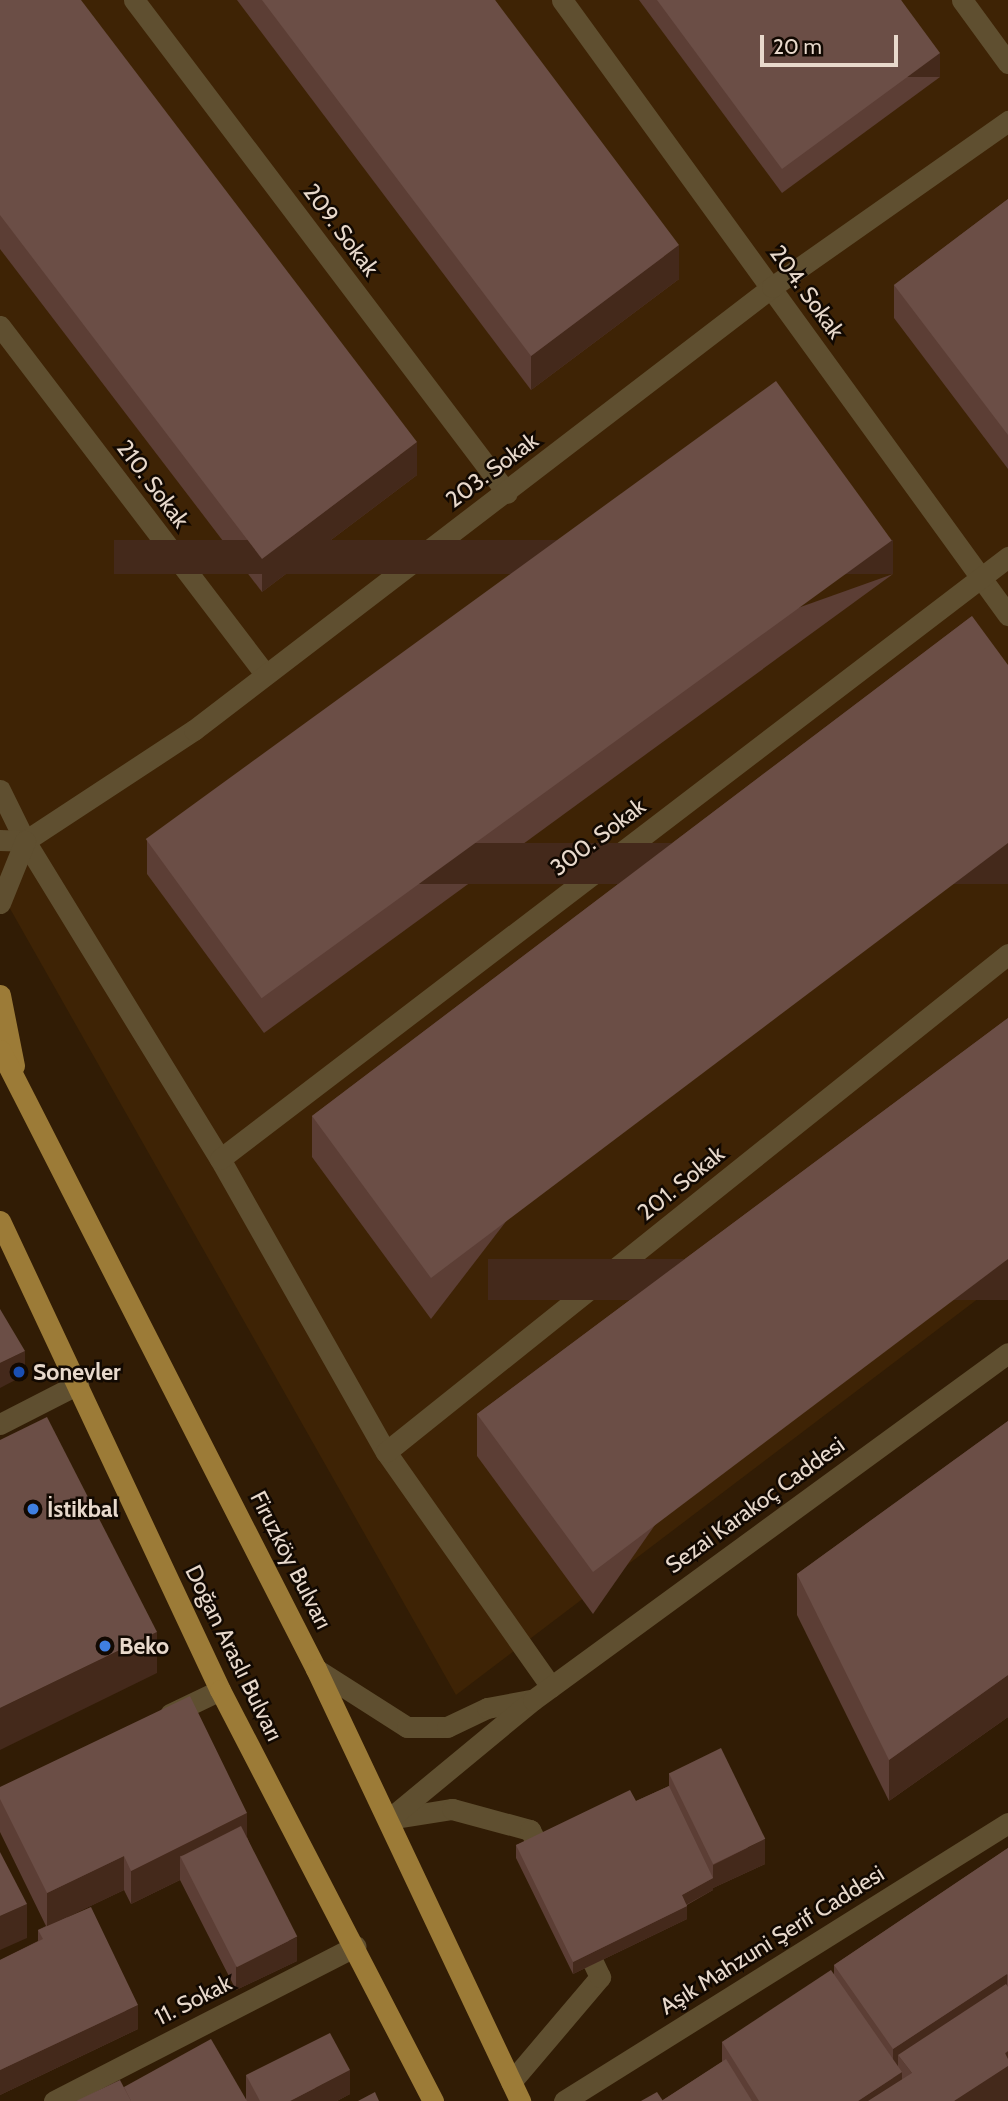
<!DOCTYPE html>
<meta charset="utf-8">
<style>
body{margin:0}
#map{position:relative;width:1008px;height:2101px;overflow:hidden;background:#311c05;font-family:Cabin,sans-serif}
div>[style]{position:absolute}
.built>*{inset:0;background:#3e2305}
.minor>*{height:21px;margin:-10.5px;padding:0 10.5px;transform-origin:10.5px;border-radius:10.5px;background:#5f4f30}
.tertiary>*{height:21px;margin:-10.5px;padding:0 10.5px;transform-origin:10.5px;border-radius:10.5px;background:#5f4f30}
.primary>*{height:21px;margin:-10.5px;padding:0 10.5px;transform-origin:10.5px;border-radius:10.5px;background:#9c7b37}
.wall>*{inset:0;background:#5c3e35}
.shaded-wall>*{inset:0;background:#44291b;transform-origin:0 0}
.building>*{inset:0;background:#6b4e46;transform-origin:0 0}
.dots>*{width:19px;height:19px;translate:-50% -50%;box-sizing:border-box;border:4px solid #120902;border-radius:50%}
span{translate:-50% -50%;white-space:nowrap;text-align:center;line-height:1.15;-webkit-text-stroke:5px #120902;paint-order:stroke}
.street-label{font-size:23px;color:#e8d9cc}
.poi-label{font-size:23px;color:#e8d9cc;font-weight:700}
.left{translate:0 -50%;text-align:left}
.scale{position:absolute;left:760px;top:35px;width:138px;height:32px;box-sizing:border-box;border:4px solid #e8d9cc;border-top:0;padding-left:9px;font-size:21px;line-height:24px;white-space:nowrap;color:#e8d9cc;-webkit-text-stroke:5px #120902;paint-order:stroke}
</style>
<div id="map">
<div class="built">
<div style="clip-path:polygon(0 0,1008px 0,1008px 1276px,456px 1695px,0 891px)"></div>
</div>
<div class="minor">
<div style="left:134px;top:0;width:618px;rotate:52.89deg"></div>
<div style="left:562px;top:0;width:760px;rotate:54.05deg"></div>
<div style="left:962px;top:0;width:78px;rotate:53.9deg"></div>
<div style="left:0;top:326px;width:436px;rotate:52.7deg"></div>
<div style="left:0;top:790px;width:57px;rotate:63.9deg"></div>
<div style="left:25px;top:841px;width:373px;rotate:58.5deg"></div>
<div style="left:220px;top:1159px;width:337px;rotate:60.5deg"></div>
<div style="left:386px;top:1452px;width:287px;rotate:54.9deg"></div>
<div style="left:0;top:840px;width:25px;rotate:2deg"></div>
<div style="left:25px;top:841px;width:202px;rotate:-33.3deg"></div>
<div style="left:194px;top:730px;width:728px;rotate:-37.47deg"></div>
<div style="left:772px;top:287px;width:289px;rotate:-35.1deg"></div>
<div style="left:0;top:903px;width:67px;rotate:-68deg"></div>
<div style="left:220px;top:1159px;width:992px;rotate:-37.38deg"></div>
<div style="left:0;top:1424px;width:88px;rotate:-27.1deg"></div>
<div style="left:386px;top:1452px;width:797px;rotate:-38.68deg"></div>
<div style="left:170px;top:1714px;width:55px;rotate:-25.6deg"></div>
<div style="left:389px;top:1819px;width:64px;rotate:-9deg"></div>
<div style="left:452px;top:1809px;width:81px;rotate:15.1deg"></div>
<div style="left:530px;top:1830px;width:36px;rotate:63deg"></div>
<div style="left:511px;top:2082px;width:138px;rotate:-49.7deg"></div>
<div style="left:600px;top:1977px;width:42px;rotate:-115.3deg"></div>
<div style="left:54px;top:2101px;width:339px;rotate:-27.2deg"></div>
</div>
<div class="tertiary">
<div style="left:316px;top:1669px;width:108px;rotate:32.5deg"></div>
<div style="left:407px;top:1727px;width:40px"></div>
<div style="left:447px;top:1727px;width:44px;rotate:-25.4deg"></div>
<div style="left:487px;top:1708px;width:45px;rotate:-10.3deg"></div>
<div style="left:389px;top:1819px;width:187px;rotate:-39.6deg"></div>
<div style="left:533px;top:1700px;width:588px;rotate:-36.15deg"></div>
<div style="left:564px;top:2101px;width:524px;rotate:-32.05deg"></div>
</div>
<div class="primary">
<div style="left:0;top:995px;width:72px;rotate:78.8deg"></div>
<div style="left:0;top:1050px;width:695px;rotate:62.96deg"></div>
<div style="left:316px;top:1669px;width:478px;rotate:64.7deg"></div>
<div style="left:0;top:1221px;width:518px;rotate:64.87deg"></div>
<div style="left:220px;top:1690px;width:463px;rotate:62.6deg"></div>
</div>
<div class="wall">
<div style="clip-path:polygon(0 0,417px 475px,262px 592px,0 249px)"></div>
<div style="clip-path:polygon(237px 0,495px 0,679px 279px,531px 390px)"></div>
<div style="clip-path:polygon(639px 0,901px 0,940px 77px,782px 193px)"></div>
<div style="clip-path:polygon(1008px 199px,1008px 469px,894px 318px,894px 285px)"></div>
<div style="clip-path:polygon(893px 574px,264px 1033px,147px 874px,147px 840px)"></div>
<div style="clip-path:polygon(972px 616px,431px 1319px,312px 1157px,312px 1116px)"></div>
<div style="clip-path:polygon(1008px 1018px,593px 1614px,477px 1456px,477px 1414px)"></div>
<div style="clip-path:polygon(1008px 1421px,1008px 1717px,889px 1801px,797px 1615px,797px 1574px)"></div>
<div style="clip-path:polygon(669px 1773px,765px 1864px,713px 1888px,713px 1890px,687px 1905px,687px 1919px,573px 1974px,516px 1858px,516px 1845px,636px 1801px,669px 1786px)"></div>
<div style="clip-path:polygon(0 1787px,247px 1837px,297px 1961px,236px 1990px,180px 1880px,131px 1904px,124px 1890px,67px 1917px,138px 2029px,0 2095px,0 1960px,38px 1941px,38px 1930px,46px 1926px,0 1832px)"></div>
<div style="clip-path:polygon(1008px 1848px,1008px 2100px,1006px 2101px,641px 2101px,663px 2100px,722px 2062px,722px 2042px,834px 1974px,834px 1965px)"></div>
<div style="clip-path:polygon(246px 2075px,350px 2094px,337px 2101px,76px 2101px,124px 2087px,246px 2099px)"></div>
</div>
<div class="shaded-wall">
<div style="left:940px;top:53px;width:24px;height:196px;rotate:90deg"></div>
<div style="clip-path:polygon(679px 245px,679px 279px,531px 390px,531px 356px)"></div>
<div style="clip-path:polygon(417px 442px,417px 475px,262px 592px,262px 559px)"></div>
<div style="left:893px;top:540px;width:34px;height:779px;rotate:90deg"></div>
<div style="left:1008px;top:843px;width:41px;height:723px;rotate:90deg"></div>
<div style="left:1008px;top:1259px;width:41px;height:520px;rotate:90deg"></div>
<div style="clip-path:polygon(25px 1351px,25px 1375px,0 1388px,0 1363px)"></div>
<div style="clip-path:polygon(157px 1632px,157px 1673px,0 1750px,0 1708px)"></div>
<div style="clip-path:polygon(1008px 1675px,1008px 1717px,889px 1801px,889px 1760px)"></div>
<div style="clip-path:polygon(247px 1813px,247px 1846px,180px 1856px,180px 1880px,131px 1904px,131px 1871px)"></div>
<div style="clip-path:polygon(765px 1839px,765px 1864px,713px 1888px,713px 1890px,682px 1907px,682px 1895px,713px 1878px,713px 1865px)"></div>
<div style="clip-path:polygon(124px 1856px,124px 1890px,47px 1927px,47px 1893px)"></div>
<div style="clip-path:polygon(27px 1904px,27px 1938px,0 1950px,0 1916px)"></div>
<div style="clip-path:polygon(687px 1906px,687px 1919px,573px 1974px,573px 1962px)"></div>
<div style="clip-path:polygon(297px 1937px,297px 1961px,236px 1990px,236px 1966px)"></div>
<div style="clip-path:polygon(1007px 1974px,1007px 2015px,912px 2073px,898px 2055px,898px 2074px,902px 2072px,902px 2101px,858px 2101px,893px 2078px,893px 2049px)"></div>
<div style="clip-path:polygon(138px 2005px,138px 2029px,0 2095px,0 2070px)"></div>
<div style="clip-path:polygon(1008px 2051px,1008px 2100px,1006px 2101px,954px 2101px)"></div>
<div style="clip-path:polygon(350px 2070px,350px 2094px,337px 2101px,290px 2101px)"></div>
</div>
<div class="building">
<div style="clip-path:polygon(0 0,81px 0,417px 442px,262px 559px,0 215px)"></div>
<div style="clip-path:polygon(262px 0,495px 0,679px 245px,531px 356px)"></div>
<div style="clip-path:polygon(657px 0,901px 0,940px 53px,782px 169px)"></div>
<div style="clip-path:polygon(1008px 199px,1008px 435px,894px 285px)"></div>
<div style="left:776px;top:381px;width:197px;height:779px;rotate:54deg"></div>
<div style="clip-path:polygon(972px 616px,1008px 665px,1008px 843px,431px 1278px,312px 1116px)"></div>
<div style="clip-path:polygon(1008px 1018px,1008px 1259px,593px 1572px,477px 1414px)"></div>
<div style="clip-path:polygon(0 1309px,25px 1351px,0 1363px)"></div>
<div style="clip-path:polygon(47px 1417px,157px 1632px,0 1708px,0 1440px)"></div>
<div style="clip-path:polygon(1008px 1421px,1008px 1675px,889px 1760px,797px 1574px)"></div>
<div style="clip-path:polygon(190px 1696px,247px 1813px,131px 1871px,124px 1856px,47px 1893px,0 1799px,0 1787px)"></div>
<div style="left:721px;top:1748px;width:101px;height:58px;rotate:64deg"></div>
<div style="clip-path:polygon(669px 1786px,713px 1878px,682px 1895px,687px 1906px,573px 1962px,516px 1845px,630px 1790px,636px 1801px)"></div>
<div style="left:241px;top:1826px;width:124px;height:68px;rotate:63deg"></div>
<div style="clip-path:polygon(1008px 1848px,1008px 1975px,1007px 1974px,893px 2049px,834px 1965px)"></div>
<div style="clip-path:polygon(0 1852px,27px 1904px,0 1916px)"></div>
<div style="clip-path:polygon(91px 1907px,138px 2005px,0 2070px,0 1960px,43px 1939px,38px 1930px)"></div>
<div style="clip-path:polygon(831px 1970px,902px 2072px,858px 2101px,759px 2101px,722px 2042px)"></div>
<div style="clip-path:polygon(1006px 1984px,1008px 1987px,1008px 2051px,1005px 2053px,1008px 2059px,1008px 2066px,954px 2101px,868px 2101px,912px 2073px,898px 2055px)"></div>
<div style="clip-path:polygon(330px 2033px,350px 2070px,290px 2101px,260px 2101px,246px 2075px)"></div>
<div style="clip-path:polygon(211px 2039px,247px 2101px,131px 2101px,124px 2087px)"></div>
<div style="clip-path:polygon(726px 2059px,752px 2101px,663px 2101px,663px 2100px)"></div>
<div style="clip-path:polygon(120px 2080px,131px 2101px,76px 2101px)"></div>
<div style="clip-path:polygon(375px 2092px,379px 2101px,358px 2101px)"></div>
<div style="clip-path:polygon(657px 2092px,663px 2101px,641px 2101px)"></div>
</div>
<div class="dots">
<div style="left:19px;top:1372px;background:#1a4fb4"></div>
<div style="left:33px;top:1509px;background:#3f7fe0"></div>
<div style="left:105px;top:1646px;background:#3f7fe0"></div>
</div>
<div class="street-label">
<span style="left:341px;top:230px;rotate:53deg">209. Sokak</span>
<span style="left:807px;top:292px;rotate:54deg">204. Sokak</span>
<span style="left:492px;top:470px;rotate:-37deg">203. Sokak</span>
<span style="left:153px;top:484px;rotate:53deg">210. Sokak</span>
<span style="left:598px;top:837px;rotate:-37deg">300. Sokak</span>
<span style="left:681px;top:1183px;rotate:-39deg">201. Sokak</span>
<span style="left:755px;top:1505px;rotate:-36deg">Sezai Karakoç Caddesi</span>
<span style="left:291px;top:1560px;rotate:63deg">Firuzköy Bulvarı</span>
<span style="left:234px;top:1653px;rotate:64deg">Doğan Araslı Bulvarı</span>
<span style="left:772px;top:1940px;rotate:-32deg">Aşık Mahzuni Şerif Caddesi</span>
<span style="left:193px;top:2000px;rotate:-27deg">11. Sokak</span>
</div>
<div class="poi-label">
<span class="left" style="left:33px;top:1372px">Sonevler</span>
<span class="left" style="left:47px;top:1509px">İstikbal</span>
<span class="left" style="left:119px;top:1646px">Beko</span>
</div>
<div class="scale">20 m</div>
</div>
